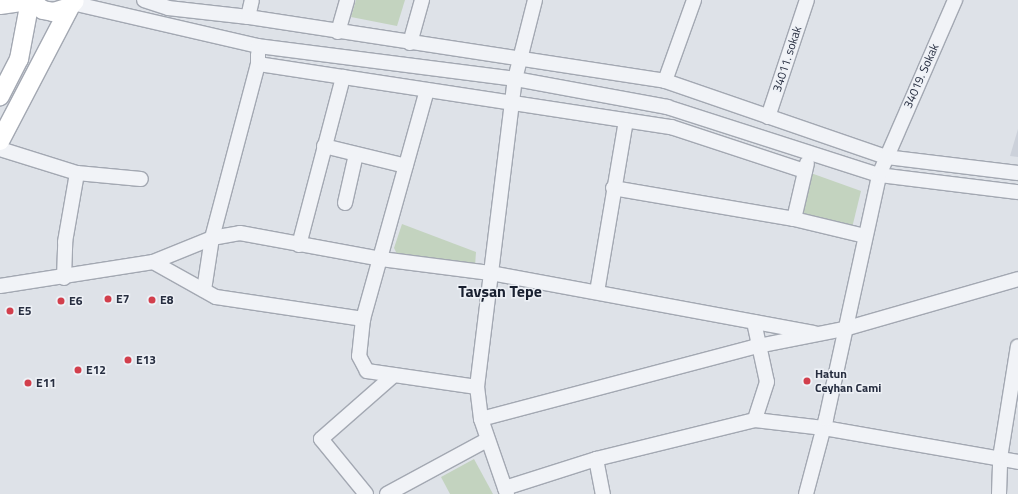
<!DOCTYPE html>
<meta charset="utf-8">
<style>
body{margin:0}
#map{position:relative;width:1018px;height:494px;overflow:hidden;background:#dee2e8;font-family:"Titillium Web",sans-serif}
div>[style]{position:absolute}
.built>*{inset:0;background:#ccd1da}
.green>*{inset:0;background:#c3d3bf}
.roads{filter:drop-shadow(1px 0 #a3a8b2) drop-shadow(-1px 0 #a3a8b2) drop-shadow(0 1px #a3a8b2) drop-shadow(0 -1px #a3a8b2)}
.minor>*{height:14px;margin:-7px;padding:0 7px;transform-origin:7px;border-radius:7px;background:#f1f3f7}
.major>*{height:18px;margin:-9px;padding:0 9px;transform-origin:9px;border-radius:9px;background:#fff}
.dots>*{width:11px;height:11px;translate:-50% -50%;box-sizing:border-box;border:2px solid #eef1f6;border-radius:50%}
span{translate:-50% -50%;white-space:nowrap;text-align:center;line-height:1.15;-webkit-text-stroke:3px #eef1f6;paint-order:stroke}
.street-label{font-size:12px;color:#272e40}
.poi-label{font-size:12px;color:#272e40;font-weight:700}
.left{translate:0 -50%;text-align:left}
.district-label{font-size:16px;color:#192030;font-weight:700}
</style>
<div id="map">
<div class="built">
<div style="clip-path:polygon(1018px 129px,1018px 157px,1010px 156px)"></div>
</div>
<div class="green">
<div style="clip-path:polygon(356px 0,405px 0,397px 26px,351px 17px)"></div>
<div style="clip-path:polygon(808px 172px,861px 191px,852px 228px,797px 217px)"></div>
<div style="clip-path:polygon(402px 224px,476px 252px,475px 266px,397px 254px,394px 248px)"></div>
<div style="clip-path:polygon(474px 459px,493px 494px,450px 494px,441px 477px)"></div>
</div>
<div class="roads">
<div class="minor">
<div style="left:144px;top:0;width:25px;rotate:18deg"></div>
<div style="left:168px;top:8px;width:81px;rotate:6.4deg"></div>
<div style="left:248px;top:17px;width:422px;rotate:8.7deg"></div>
<div style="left:665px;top:81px;width:234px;rotate:19deg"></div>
<div style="left:886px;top:157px;width:133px;rotate:6.9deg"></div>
<div style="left:72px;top:3px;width:191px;rotate:13deg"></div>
<div style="left:258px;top:46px;width:259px;rotate:7.3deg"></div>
<div style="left:515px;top:79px;width:155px;rotate:10.4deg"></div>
<div style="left:667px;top:107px;width:223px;rotate:17.8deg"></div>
<div style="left:879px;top:175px;width:140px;rotate:7deg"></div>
<div style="left:248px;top:17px;width:17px;rotate:-77deg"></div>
<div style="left:338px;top:32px;width:33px;rotate:-74deg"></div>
<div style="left:410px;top:43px;width:45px;rotate:-74.4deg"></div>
<div style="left:258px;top:64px;width:418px;rotate:8.7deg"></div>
<div style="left:671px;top:127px;width:141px;rotate:18.2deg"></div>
<div style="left:665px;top:81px;width:86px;rotate:-70.3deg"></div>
<div style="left:427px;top:90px;width:238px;rotate:105.6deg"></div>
<div style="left:363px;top:319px;width:37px;rotate:96deg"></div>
<div style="left:359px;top:356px;width:17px;rotate:62deg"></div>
<div style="left:367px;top:371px;width:111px;rotate:8.3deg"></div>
<div style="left:768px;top:117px;width:123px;rotate:-71.6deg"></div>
<div style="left:324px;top:146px;width:84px;rotate:13.7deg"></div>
<div style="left:0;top:149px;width:81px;rotate:17.3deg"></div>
<div style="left:77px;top:173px;width:64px;rotate:5.4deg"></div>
<div style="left:613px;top:188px;width:184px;rotate:9.7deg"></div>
<div style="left:794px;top:219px;width:73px;rotate:13.5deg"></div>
<div style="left:345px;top:203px;width:50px;rotate:-77.3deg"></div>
<div style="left:794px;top:219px;width:57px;rotate:-76.9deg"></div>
<div style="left:299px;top:245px;width:174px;rotate:-75.3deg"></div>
<div style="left:153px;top:262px;width:72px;rotate:29.1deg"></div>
<div style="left:216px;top:297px;width:149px;rotate:8.5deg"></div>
<div style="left:64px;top:278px;width:36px;rotate:-88deg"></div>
<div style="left:65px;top:242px;width:70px;rotate:-80.1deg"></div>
<div style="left:0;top:286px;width:155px;rotate:-8.9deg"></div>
<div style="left:153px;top:262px;width:64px;rotate:-22.1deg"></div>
<div style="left:212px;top:238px;width:28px;rotate:-10deg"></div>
<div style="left:240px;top:233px;width:143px;rotate:10.4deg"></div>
<div style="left:381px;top:259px;width:110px;rotate:7.3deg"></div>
<div style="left:490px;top:273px;width:329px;rotate:10.5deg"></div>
<div style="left:204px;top:290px;width:53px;rotate:-81.3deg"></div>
<div style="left:212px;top:238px;width:180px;rotate:-75.2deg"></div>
<div style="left:258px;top:64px;width:10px;rotate:-90deg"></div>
<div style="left:597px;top:292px;width:174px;rotate:-80.4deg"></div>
<div style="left:754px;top:322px;width:61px;rotate:77.8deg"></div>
<div style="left:767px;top:382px;width:40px;rotate:108deg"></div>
<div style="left:481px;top:419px;width:281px;rotate:-14.8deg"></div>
<div style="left:753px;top:347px;width:93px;rotate:-11.2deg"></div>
<div style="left:844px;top:329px;width:181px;rotate:-16deg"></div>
<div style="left:596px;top:459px;width:36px;rotate:79deg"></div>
<div style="left:505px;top:488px;width:96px;rotate:-17.7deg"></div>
<div style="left:596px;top:459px;width:164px;rotate:-13.8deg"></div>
<div style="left:755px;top:420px;width:69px;rotate:6.6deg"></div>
<div style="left:824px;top:428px;width:197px;rotate:9.9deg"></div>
<div style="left:366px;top:494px;width:71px;rotate:-129.3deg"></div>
<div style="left:321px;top:439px;width:97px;rotate:-41.2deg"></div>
<div style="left:387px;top:494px;width:114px;rotate:-28.4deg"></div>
<div style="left:507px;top:494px;width:79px;rotate:-109.1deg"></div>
<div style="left:481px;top:419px;width:32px;rotate:-97deg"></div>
<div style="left:477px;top:387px;width:310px;rotate:-83deg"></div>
<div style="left:515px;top:79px;width:81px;rotate:-75.8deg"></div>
<div style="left:806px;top:494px;width:78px;rotate:-75.1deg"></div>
<div style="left:826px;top:419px;width:250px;rotate:-77.7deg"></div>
<div style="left:879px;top:175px;width:191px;rotate:-66.5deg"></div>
<div style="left:999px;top:494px;width:36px;rotate:-88deg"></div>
<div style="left:1000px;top:458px;width:113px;rotate:-80.9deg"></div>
</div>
<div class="major">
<div style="left:30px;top:0;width:16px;rotate:38deg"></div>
<div style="left:43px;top:10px;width:10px;rotate:11deg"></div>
<div style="left:53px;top:12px;width:17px;rotate:-17deg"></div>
<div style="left:69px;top:7px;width:8px;rotate:-45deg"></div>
<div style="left:0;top:5px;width:30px;rotate:-8deg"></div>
<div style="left:30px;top:1px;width:59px;rotate:100.7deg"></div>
<div style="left:19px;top:59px;width:42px;rotate:117.2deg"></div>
<div style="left:0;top:141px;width:156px;rotate:-62.4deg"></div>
</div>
</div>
<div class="dots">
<div style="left:108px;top:299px;background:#d23f4c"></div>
<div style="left:152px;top:300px;background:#d23f4c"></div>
<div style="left:61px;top:301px;background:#d23f4c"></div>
<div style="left:10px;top:311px;background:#d23f4c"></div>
<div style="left:128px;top:360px;background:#d23f4c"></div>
<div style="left:78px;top:370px;background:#d23f4c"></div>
<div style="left:807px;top:381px;background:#d23f4c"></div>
<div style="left:28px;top:383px;background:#d23f4c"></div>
</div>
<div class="street-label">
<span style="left:787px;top:59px;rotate:-72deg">34011. sokak</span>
<span style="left:921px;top:76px;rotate:-66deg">34019. Sokak</span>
</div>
<div class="poi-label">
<span class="left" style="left:116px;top:299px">E7</span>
<span class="left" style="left:160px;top:300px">E8</span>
<span class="left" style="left:69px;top:301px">E6</span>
<span class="left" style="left:18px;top:311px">E5</span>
<span class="left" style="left:136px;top:360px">E13</span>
<span class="left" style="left:86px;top:370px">E12</span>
<span class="left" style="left:815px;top:381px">Hatun<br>Ceyhan Cami</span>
<span class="left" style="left:36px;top:383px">E11</span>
</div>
<div class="district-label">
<span style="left:500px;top:291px">Tavşan Tepe</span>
</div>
</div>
